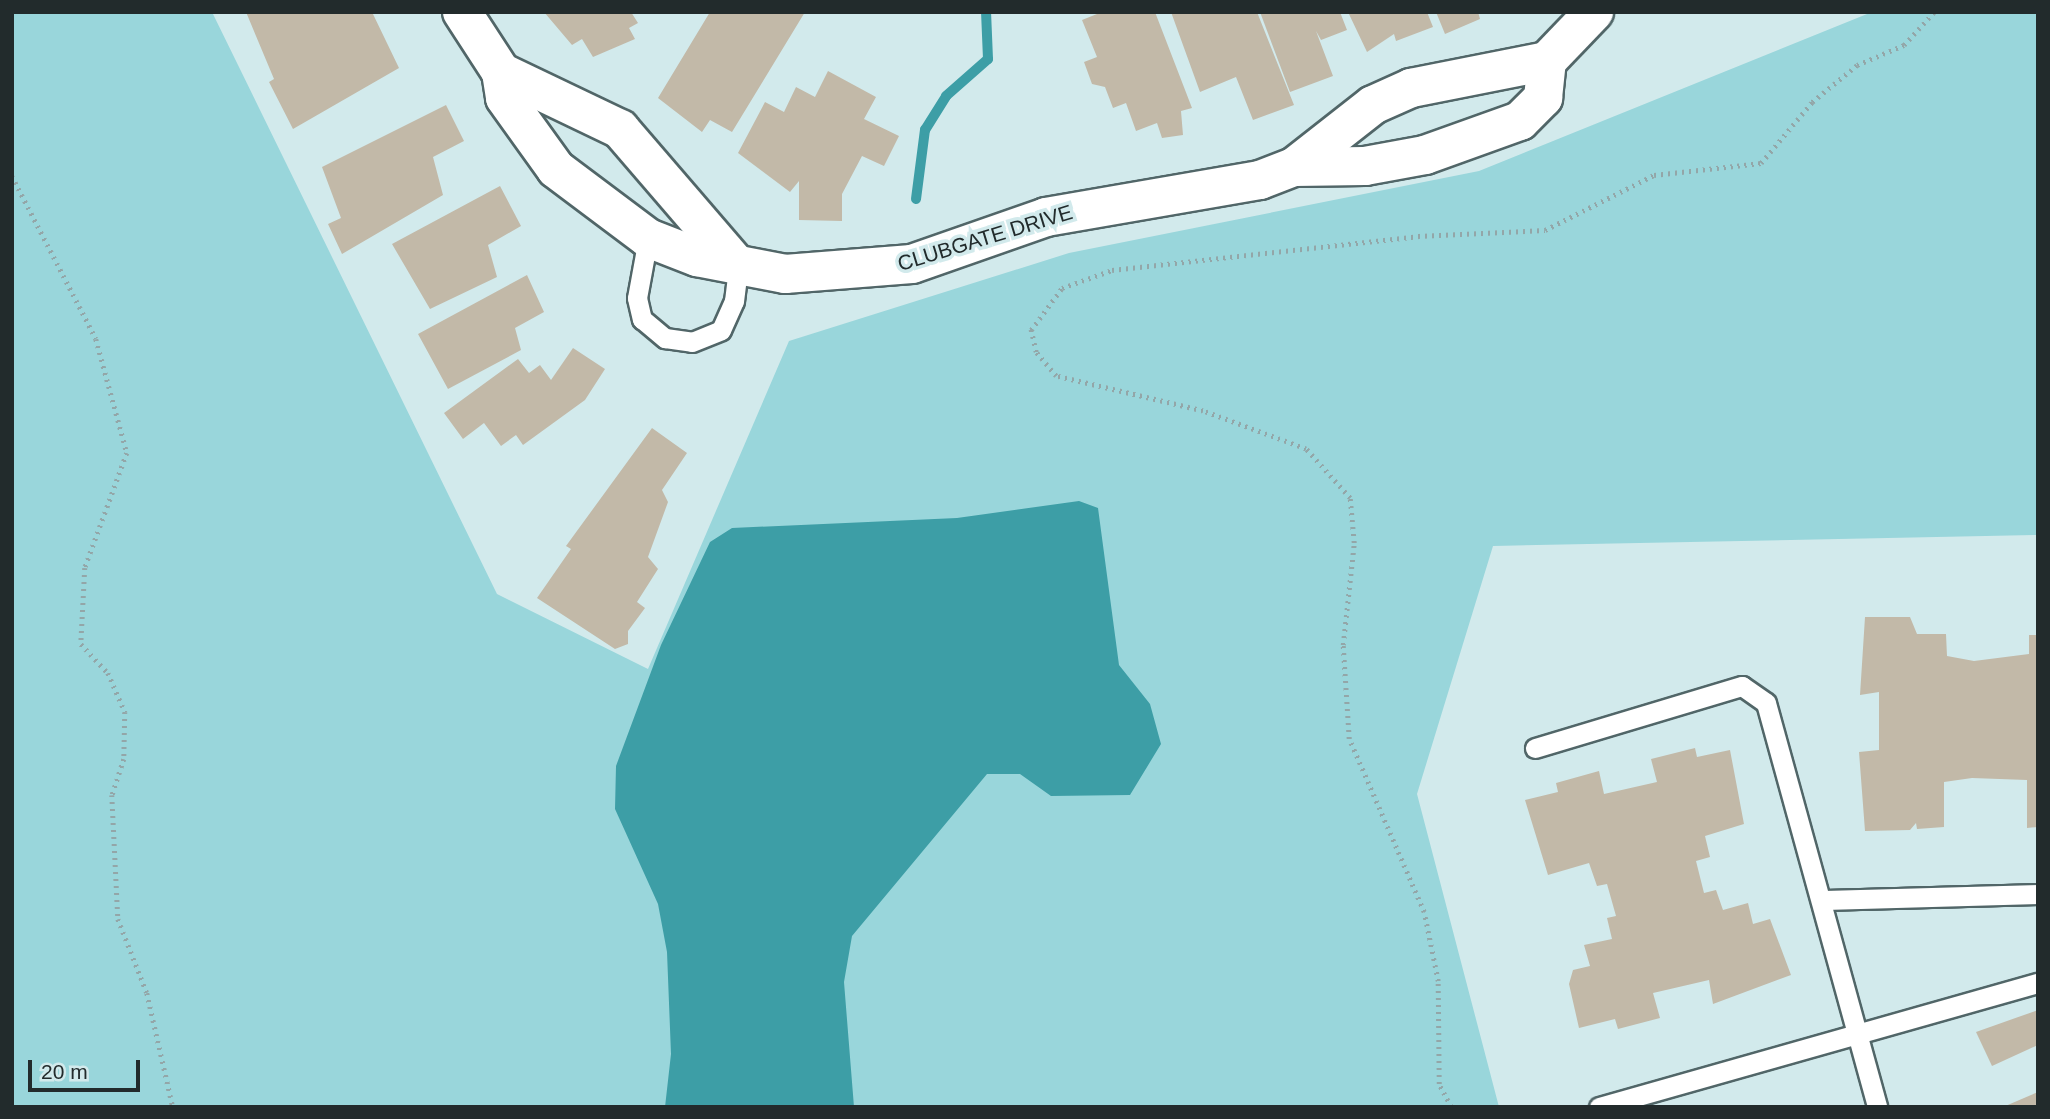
<!DOCTYPE html>
<style>
body{margin:0}
#map{position:relative;width:2050px;height:1119px;overflow:hidden;background:#d2eaec;font-family:Helvetica,sans-serif}
div>[style]{position:absolute}
.green>*{inset:0;background:#99d6db}
.water>*{inset:0;background:#3d9ea6}
.stream>*{height:10px;margin:-5px;padding:0 5px;transform-origin:5px;border-radius:5px;background:#3d9ea6}
.building>*{inset:0;background:#c2b9a8}
.path>*{height:4.5px;margin-top:-2.25px;transform-origin:0;background:repeating-linear-gradient(90deg,#93a6a8 0 2px,transparent 0 7px)}
.roads{filter:drop-shadow(2px 0 #516668) drop-shadow(-2px 0 #516668) drop-shadow(0 2px #516668) drop-shadow(0 -2px #516668)}
.lane>*{height:19px;margin:-9.5px;padding:0 9.5px;transform-origin:9.5px;border-radius:9.5px;background:#fff}
.street>*{height:38px;margin:-19px;padding:0 19px;transform-origin:19px;border-radius:19px;background:#fff}
span{translate:-50% -50%;white-space:nowrap;text-align:center;line-height:1.15;-webkit-text-stroke:7px #d2eaec;paint-order:stroke}
.street-label{font-size:21px;color:#222b2c}
.frame{position:absolute;inset:0;border:14px solid #222b2c;pointer-events:none}
.scale{position:absolute;left:28px;top:1060px;width:112px;height:32px;box-sizing:border-box;border:4px solid #222b2c;border-top:0;padding-left:9px;font-size:21px;line-height:24px;white-space:nowrap;color:#222b2c;-webkit-text-stroke:5px #d2eaec;paint-order:stroke}
</style>
<div id="map">
<div class="green">
<div style="clip-path:polygon(12px 12px,212px 12px,497px 594px,648px 669px,789px 341px,1069px 253px,1479px 171px,1872px 12px,2038px 12px,2038px 535px,1493px 546px,1417px 794px,1499px 1107px,12px 1107px)"></div>
</div>
<div class="water">
<div style="clip-path:polygon(1079px 501px,1098px 508px,1119px 665px,1150px 704px,1161px 744px,1130px 795px,1051px 796px,1020px 774px,987px 774px,852px 936px,844px 982px,854px 1107px,665px 1107px,671px 1054px,667px 952px,658px 904px,615px 809px,616px 766px,661px 645px,710px 542px,732px 528px,957px 518px)"></div>
</div>
<div class="stream">
<div style="left:916px;top:199px;width:70px;rotate:-82.6deg"></div>
<div style="left:925px;top:130px;width:40px;rotate:-58deg"></div>
<div style="left:946px;top:96px;width:56px;rotate:-41.4deg"></div>
<div style="left:988px;top:59px;width:47px;rotate:-92.4deg"></div>
</div>
<div class="building">
<div style="clip-path:polygon(246px 12px,372px 12px,399px 68px,293px 129px,269px 82px,274px 79px)"></div>
<div style="clip-path:polygon(544px 12px,631px 12px,638px 23px,629px 28px,635px 39px,593px 57px,582px 39px,572px 45px)"></div>
<div style="clip-path:polygon(710px 12px,805px 12px,732px 132px,710px 120px,702px 132px,658px 98px)"></div>
<div style="clip-path:polygon(1102px 12px,1155px 12px,1192px 108px,1181px 111px,1183px 135px,1162px 138px,1157px 123px,1136px 131px,1126px 103px,1113px 108px,1105px 87px,1092px 84px,1084px 62px,1097px 57px,1082px 20px)"></div>
<div style="clip-path:polygon(1171px 12px,1257px 12px,1294px 105px,1253px 120px,1236px 77px,1200px 92px)"></div>
<div style="clip-path:polygon(1260px 12px,1340px 12px,1347px 30px,1321px 40px,1316px 31px,1333px 76px,1290px 92px)"></div>
<div style="clip-path:polygon(1348px 12px,1427px 12px,1433px 27px,1396px 41px,1394px 34px,1367px 52px)"></div>
<div style="clip-path:polygon(1436px 12px,1478px 12px,1480px 19px,1445px 34px)"></div>
<div style="clip-path:polygon(828px 71px,876px 97px,864px 119px,899px 136px,884px 166px,862px 156px,842px 194px,842px 221px,799px 220px,799px 181px,790px 192px,738px 153px,765px 102px,784px 112px,796px 87px,815px 97px)"></div>
<div style="clip-path:polygon(446px 105px,464px 141px,433px 157px,443px 195px,342px 254px,328px 224px,341px 218px,322px 167px)"></div>
<div style="clip-path:polygon(500px 186px,521px 226px,488px 245px,497px 277px,430px 309px,392px 244px)"></div>
<div style="clip-path:polygon(527px 275px,544px 312px,515px 328px,521px 350px,448px 389px,418px 334px)"></div>
<div style="clip-path:polygon(573px 348px,605px 369px,585px 400px,523px 445px,516px 435px,501px 446px,484px 423px,463px 439px,444px 413px,518px 359px,529px 373px,540px 365px,551px 380px)"></div>
<div style="clip-path:polygon(652px 428px,687px 453px,662px 490px,668px 502px,648px 557px,658px 569px,637px 602px,645px 608px,628px 631px,628px 644px,615px 649px,537px 598px,571px 549px,566px 546px)"></div>
<div style="clip-path:polygon(1865px 617px,1910px 617px,1917px 634px,1946px 634px,1947px 656px,1974px 661px,2029px 654px,2029px 635px,2038px 635px,2038px 827px,2027px 828px,2027px 780px,1972px 778px,1944px 782px,1944px 827px,1917px 829px,1916px 823px,1910px 830px,1865px 831px,1859px 752px,1879px 750px,1879px 692px,1860px 695px)"></div>
<div style="clip-path:polygon(1695px 748px,1697px 757px,1730px 750px,1744px 824px,1705px 836px,1710px 857px,1696px 861px,1704px 893px,1716px 890px,1723px 910px,1748px 903px,1753px 924px,1770px 919px,1791px 975px,1713px 1004px,1709px 980px,1653px 993px,1660px 1018px,1618px 1029px,1615px 1019px,1579px 1028px,1569px 984px,1573px 970px,1590px 966px,1584px 945px,1612px 939px,1607px 918px,1616px 916px,1607px 884px,1597px 886px,1589px 863px,1548px 875px,1525px 800px,1558px 792px,1556px 783px,1599px 771px,1604px 794px,1657px 782px,1651px 759px)"></div>
<div style="clip-path:polygon(2038px 1010px,2038px 1045px,1992px 1066px,1976px 1032px)"></div>
<div style="clip-path:polygon(2038px 1092px,2038px 1107px,2003px 1107px)"></div>
</div>
<div class="path">
<div style="left:12px;top:176px;width:183px;rotate:62.7deg"></div>
<div style="left:96px;top:339px;width:118px;rotate:74.8deg"></div>
<div style="left:127px;top:453px;width:122px;rotate:110.1deg"></div>
<div style="left:85px;top:568px;width:76px;rotate:93deg"></div>
<div style="left:81px;top:644px;width:40px;rotate:47deg"></div>
<div style="left:108px;top:673px;width:43px;rotate:66.4deg"></div>
<div style="left:125px;top:712px;width:47px;rotate:91.2deg"></div>
<div style="left:124px;top:759px;width:38px;rotate:108deg"></div>
<div style="left:112px;top:795px;width:124px;rotate:87.2deg"></div>
<div style="left:118px;top:919px;width:79px;rotate:68.6deg"></div>
<div style="left:147px;top:993px;width:117px;rotate:77.2deg"></div>
<div style="left:1451px;top:1107px;width:26px;rotate:-118deg"></div>
<div style="left:1439px;top:1084px;width:103px;rotate:-90.6deg"></div>
<div style="left:1438px;top:981px;width:70px;rotate:-101.5deg"></div>
<div style="left:1424px;top:912px;width:189px;rotate:-113.4deg"></div>
<div style="left:1349px;top:739px;width:94px;rotate:-93.7deg"></div>
<div style="left:1343px;top:645px;width:103px;rotate:-83.8deg"></div>
<div style="left:1354px;top:543px;width:45px;rotate:-95.1deg"></div>
<div style="left:1350px;top:498px;width:66px;rotate:-131.9deg"></div>
<div style="left:1306px;top:449px;width:110px;rotate:-159.7deg"></div>
<div style="left:1203px;top:411px;width:151px;rotate:-166.6deg"></div>
<div style="left:1056px;top:376px;width:31px;rotate:-130deg"></div>
<div style="left:1036px;top:352px;width:23px;rotate:-103deg"></div>
<div style="left:1031px;top:330px;width:52px;rotate:-53.6deg"></div>
<div style="left:1062px;top:288px;width:53px;rotate:-19.8deg"></div>
<div style="left:1112px;top:270px;width:308px;rotate:-6.3deg"></div>
<div style="left:1418px;top:236px;width:127px;rotate:-2.7deg"></div>
<div style="left:1545px;top:230px;width:122px;rotate:-26.8deg"></div>
<div style="left:1654px;top:175px;width:108px;rotate:-6.4deg"></div>
<div style="left:1761px;top:163px;width:80px;rotate:-50.1deg"></div>
<div style="left:1812px;top:102px;width:58px;rotate:-39.4deg"></div>
<div style="left:1857px;top:65px;width:51px;rotate:-23.1deg"></div>
<div style="left:1904px;top:45px;width:45px;rotate:-47.7deg"></div>
</div>
<div class="roads">
<div class="lane">
<div style="left:648px;top:238px;width:61px;rotate:100.4deg"></div>
<div style="left:637px;top:298px;width:22px;rotate:77deg"></div>
<div style="left:642px;top:319px;width:30px;rotate:40deg"></div>
<div style="left:665px;top:338px;width:27px;rotate:8deg"></div>
<div style="left:692px;top:342px;width:31px;rotate:-22deg"></div>
<div style="left:721px;top:330px;width:32px;rotate:-66deg"></div>
<div style="left:734px;top:301px;width:35px;rotate:-83deg"></div>
<div style="left:1535px;top:748px;width:216px;rotate:-16.7deg"></div>
<div style="left:1742px;top:686px;width:29px;rotate:35deg"></div>
<div style="left:1766px;top:703px;width:419px;rotate:74.6deg"></div>
<div style="left:1825px;top:900px;width:213px;rotate:-1.6deg"></div>
<div style="left:1599px;top:1107px;width:456px;rotate:-15.8deg"></div>
</div>
<div class="street">
<div style="left:462px;top:12px;width:72px;rotate:57deg"></div>
<div style="left:501px;top:72px;width:26px;rotate:81deg"></div>
<div style="left:505px;top:98px;width:87px;rotate:54.3deg"></div>
<div style="left:556px;top:169px;width:115px;rotate:36.9deg"></div>
<div style="left:648px;top:238px;width:53px;rotate:21.2deg"></div>
<div style="left:697px;top:257px;width:90px;rotate:10.9deg"></div>
<div style="left:785px;top:274px;width:127px;rotate:-4.5deg"></div>
<div style="left:912px;top:264px;width:142px;rotate:-19.3deg"></div>
<div style="left:1046px;top:217px;width:217px;rotate:-9.8deg"></div>
<div style="left:1260px;top:180px;width:36px;rotate:-21deg"></div>
<div style="left:1294px;top:167px;width:71px;rotate:-0.8deg"></div>
<div style="left:1365px;top:166px;width:61px;rotate:-10.4deg"></div>
<div style="left:1425px;top:155px;width:101px;rotate:-19.7deg"></div>
<div style="left:1520px;top:121px;width:33px;rotate:-45deg"></div>
<div style="left:1543px;top:98px;width:37px;rotate:-84deg"></div>
<div style="left:501px;top:72px;width:132px;rotate:25.6deg"></div>
<div style="left:620px;top:129px;width:181px;rotate:49.3deg"></div>
<div style="left:1294px;top:167px;width:100px;rotate:-38.1deg"></div>
<div style="left:1373px;top:105px;width:42px;rotate:-24.1deg"></div>
<div style="left:1411px;top:88px;width:139px;rotate:-11.2deg"></div>
<div style="left:1547px;top:61px;width:68px;rotate:-46.2deg"></div>
</div>
</div>
<div class="street-label">
<span style="left:985px;top:238px;rotate:-17deg">CLUBGATE DRIVE</span>
</div>
<div class="frame"></div>
<div class="scale">20 m</div>
</div>
